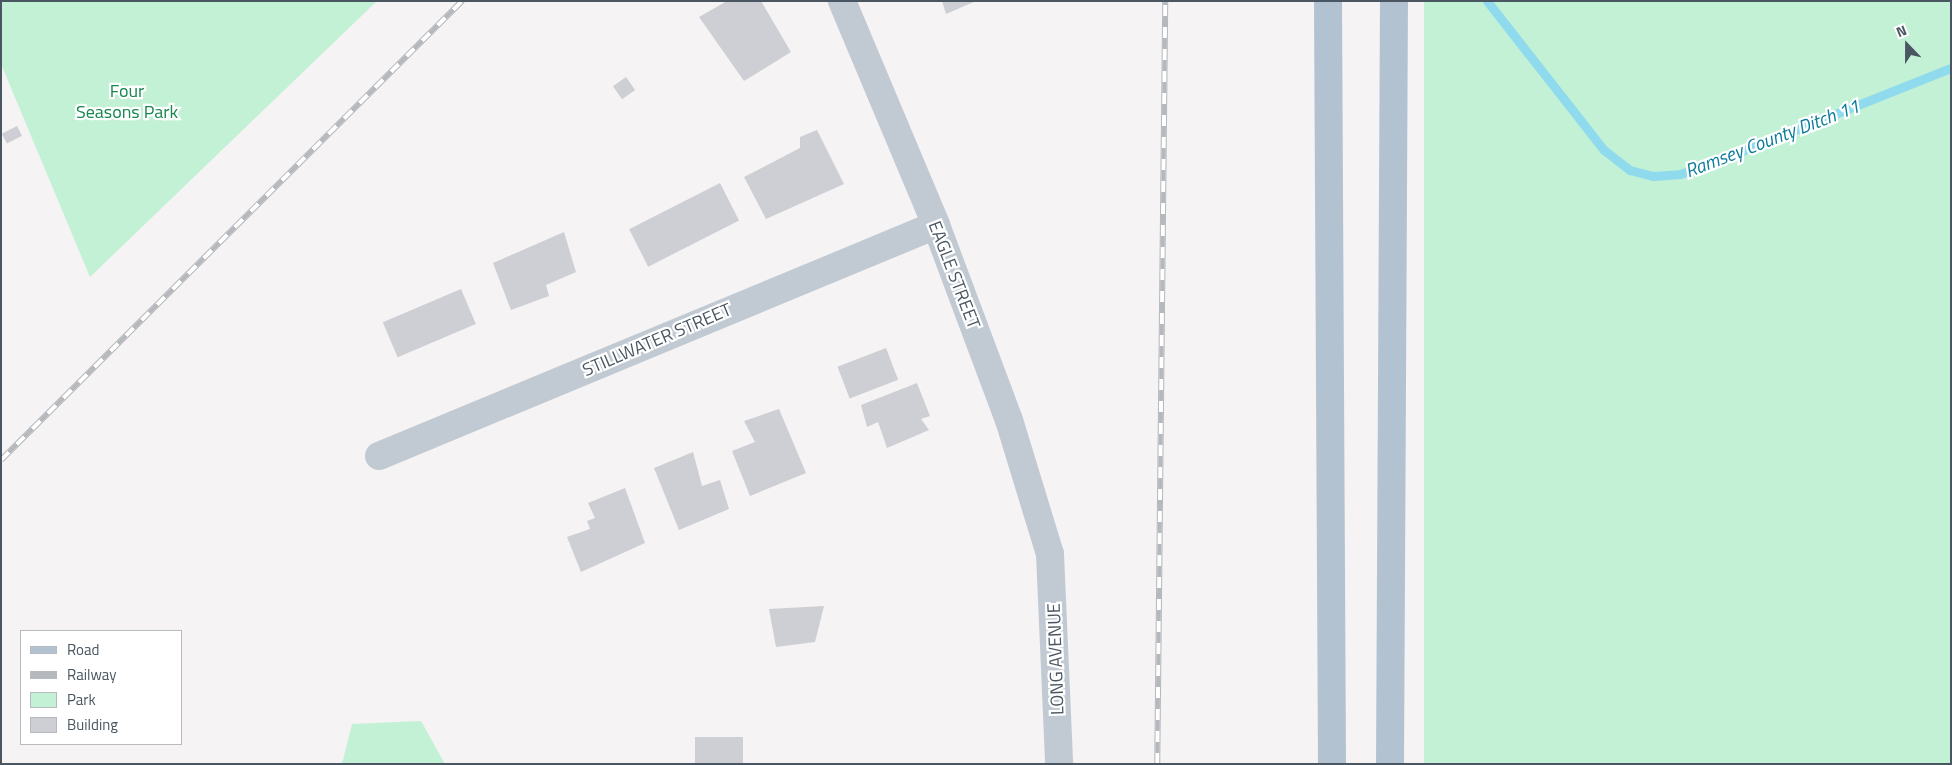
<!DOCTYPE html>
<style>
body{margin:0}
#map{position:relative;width:1952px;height:765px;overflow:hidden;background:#f5f3f3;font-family:"Titillium Web",sans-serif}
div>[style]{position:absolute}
.green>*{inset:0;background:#c3f1d5;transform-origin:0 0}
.stream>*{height:9px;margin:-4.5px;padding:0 4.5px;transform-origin:4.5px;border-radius:4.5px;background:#90daee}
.building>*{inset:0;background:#cdcfd5;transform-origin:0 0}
.minor>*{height:28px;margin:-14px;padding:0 14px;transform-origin:14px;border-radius:14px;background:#c1cad2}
.major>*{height:28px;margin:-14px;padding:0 14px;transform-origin:14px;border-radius:14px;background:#b3c2d1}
.rail>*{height:5.5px;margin-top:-2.75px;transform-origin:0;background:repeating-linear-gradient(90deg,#fff 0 11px,#b5b8bd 0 22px);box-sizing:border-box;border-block:1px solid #b5b8bd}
span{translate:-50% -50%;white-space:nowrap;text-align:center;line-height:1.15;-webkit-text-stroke:4.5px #fff;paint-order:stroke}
.park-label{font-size:18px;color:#17864f}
.street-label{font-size:18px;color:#4a5661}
.water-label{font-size:19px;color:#0c7c9b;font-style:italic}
.frame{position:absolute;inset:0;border:2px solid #4a5661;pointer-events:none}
.legend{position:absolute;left:20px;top:630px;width:162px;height:115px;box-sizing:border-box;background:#fff;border:1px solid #b7bbc0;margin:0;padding:6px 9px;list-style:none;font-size:15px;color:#4a5661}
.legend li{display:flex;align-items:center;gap:10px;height:25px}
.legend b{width:25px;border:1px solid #b7bbc0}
.north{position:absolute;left:1882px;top:20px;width:50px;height:50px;-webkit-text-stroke:4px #fff;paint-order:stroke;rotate:338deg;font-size:14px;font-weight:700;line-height:20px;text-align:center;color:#4a5661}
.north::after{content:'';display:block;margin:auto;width:18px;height:22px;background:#4a5661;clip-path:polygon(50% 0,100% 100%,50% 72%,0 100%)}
</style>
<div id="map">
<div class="green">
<div style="clip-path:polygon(1px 1px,377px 1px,90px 277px,1px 64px)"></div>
<div style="left:1424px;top:1px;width:527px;height:763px"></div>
<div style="clip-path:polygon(421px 721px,445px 764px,342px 764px,352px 724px)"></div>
</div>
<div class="stream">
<div style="left:1487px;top:1px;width:189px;rotate:51.9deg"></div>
<div style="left:1604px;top:150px;width:33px;rotate:38deg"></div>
<div style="left:1630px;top:170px;width:24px;rotate:15deg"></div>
<div style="left:1653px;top:176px;width:27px;rotate:-4deg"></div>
<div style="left:1680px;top:174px;width:34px;rotate:-19deg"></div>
<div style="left:1712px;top:163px;width:257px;rotate:-21.7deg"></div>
</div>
<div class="building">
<div style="clip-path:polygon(727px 1px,761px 1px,791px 52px,744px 81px,699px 17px)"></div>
<div style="clip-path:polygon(942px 1px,976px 1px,946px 14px)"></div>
<div style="left:626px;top:77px;width:16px;height:16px;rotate:55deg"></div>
<div style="left:17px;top:126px;width:11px;height:17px;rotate:63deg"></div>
<div style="clip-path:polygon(817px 130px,844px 184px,766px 219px,744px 177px,800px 148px,800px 137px)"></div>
<div style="left:720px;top:183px;width:42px;height:102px;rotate:63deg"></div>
<div style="clip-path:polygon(564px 232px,576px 272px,546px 285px,549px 296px,511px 310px,493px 263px)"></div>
<div style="left:461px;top:289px;width:38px;height:85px;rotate:67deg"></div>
<div style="left:886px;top:348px;width:34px;height:52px;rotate:69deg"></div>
<div style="clip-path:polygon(917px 383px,930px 416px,921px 419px,929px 430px,887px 448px,878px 422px,867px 427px,861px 405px)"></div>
<div style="clip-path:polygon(779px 409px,806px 473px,750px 496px,732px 451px,755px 442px,744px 421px)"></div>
<div style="clip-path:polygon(693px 452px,702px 486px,720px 480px,729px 509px,679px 530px,654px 468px)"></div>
<div style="clip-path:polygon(625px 488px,645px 543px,581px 572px,567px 537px,590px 529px,587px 521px,595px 518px,588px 503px)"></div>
<div style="clip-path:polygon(824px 606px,815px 642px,776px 647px,769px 609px)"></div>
<div style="left:695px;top:737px;width:48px;height:27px"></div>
</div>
<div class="minor">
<div style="left:842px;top:1px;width:243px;rotate:67.2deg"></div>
<div style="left:936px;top:225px;width:208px;rotate:69.5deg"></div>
<div style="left:1009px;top:420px;width:140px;rotate:73deg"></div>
<div style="left:1050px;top:554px;width:210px;rotate:87.5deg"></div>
<div style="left:379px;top:456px;width:603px;rotate:-22.52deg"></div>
</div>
<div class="major">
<div style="left:1328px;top:1px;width:763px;rotate:89.7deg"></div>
<div style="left:1390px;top:764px;width:763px;rotate:-89.7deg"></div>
</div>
<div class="rail">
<div style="left:1px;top:460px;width:651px;rotate:-44.88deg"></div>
<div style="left:1157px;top:764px;width:763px;rotate:-89.4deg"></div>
</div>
<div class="park-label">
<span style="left:127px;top:102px">Four<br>Seasons Park</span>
</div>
<div class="street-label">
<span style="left:954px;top:275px;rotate:69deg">EAGLE STREET</span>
<span style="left:657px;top:340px;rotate:-23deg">STILLWATER STREET</span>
<span style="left:1056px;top:659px;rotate:-92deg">LONG AVENUE</span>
</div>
<div class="water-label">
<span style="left:1772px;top:138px;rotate:-21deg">Ramsey County Ditch 11</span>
</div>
<div class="frame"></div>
<ul class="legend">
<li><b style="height:6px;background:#b3c2d1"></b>Road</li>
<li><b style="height:6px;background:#b5b8bd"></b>Railway</li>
<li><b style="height:14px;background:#c3f1d5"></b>Park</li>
<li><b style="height:14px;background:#cdcfd5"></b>Building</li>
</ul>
<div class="north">N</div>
</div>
